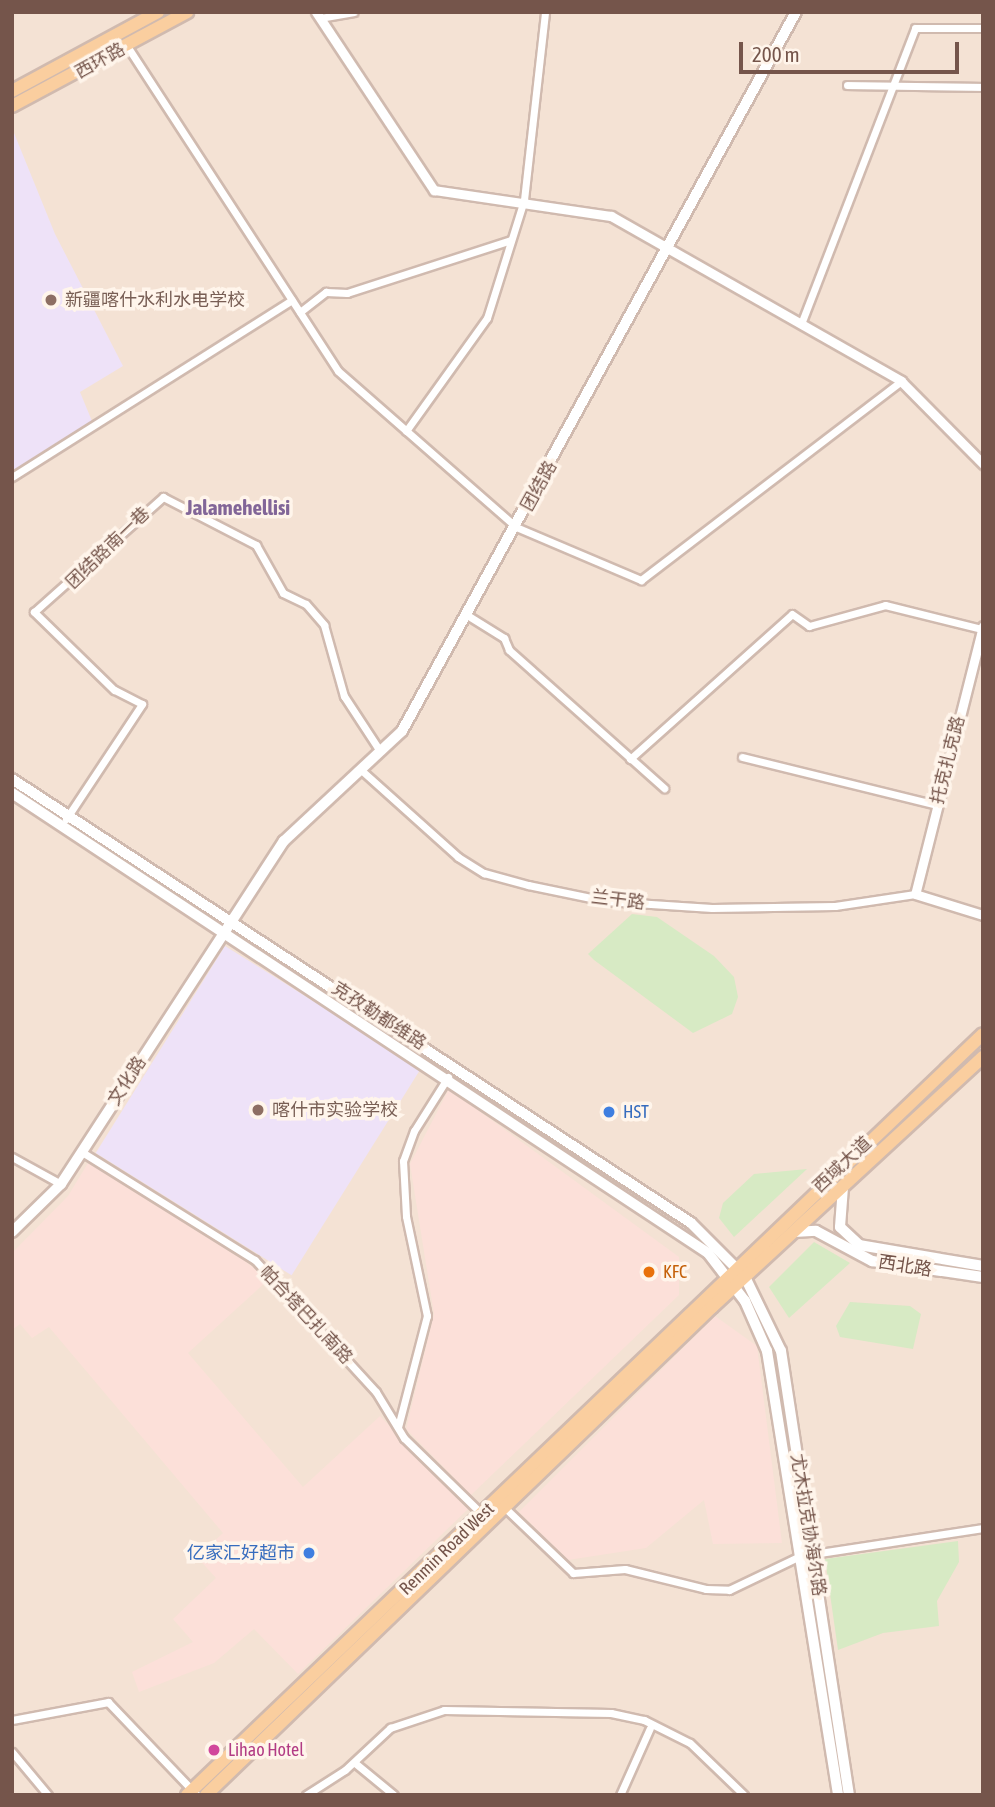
<!DOCTYPE html>
<meta charset="utf-8">
<style>
body{margin:0}
#map{position:relative;width:995px;height:1807px;overflow:hidden;background:#fcf1e5;font-family:"Asap Condensed","Noto Sans SC",sans-serif}
div>[style]{position:absolute}
.residential>*{inset:0;background:#f4e2d4;transform-origin:0 0}
.commercial>*{inset:0;background:#fce0d9}
.education>*{inset:0;background:#eee2f8;transform-origin:0 0}
.green>*{inset:0;background:#d7eac4}
.roads{filter:drop-shadow(2px 0 #d0baaf) drop-shadow(-2px 0 #d0baaf) drop-shadow(0 2px #d0baaf) drop-shadow(0 -2px #d0baaf)}
.minor>*{height:7px;margin:-3.5px;padding:0 3.5px;transform-origin:3.5px;border-radius:3.5px;background:#fff}
.tertiary>*{height:9px;margin:-4.5px;padding:0 4.5px;transform-origin:4.5px;border-radius:4.5px;background:#fff}
.secondary>*{height:10px;margin:-5px;padding:0 5px;transform-origin:5px;border-radius:5px;background:#fff}
.primary>*{height:12px;margin:-6px;padding:0 6px;transform-origin:6px;border-radius:6px;background:#face9f}
.dots>*{width:19px;height:19px;translate:-50% -50%;box-sizing:border-box;border:4px solid #fff5eb;border-radius:50%}
span{translate:-50% -50%;white-space:nowrap;text-align:center;line-height:1.15;-webkit-text-stroke:7px #fff5eb;paint-order:stroke}
.street-label{font-size:18px;color:#75554b}
.education-label{font-size:18px;color:#785e54}
.left{translate:0 -50%;text-align:left}
.shop-label{font-size:18px;color:#366cbe}
.right{translate:-100% -50%;text-align:right}
.food-label{font-size:18px;color:#c56008}
.hotel-label{font-size:18px;color:#b23c85}
.quarter-label{font-size:21px;color:#826698;font-weight:700}
.frame{position:absolute;inset:0;border:14px solid #75554b;pointer-events:none}
.scale{position:absolute;left:739px;top:42px;width:220px;height:32px;box-sizing:border-box;border:4px solid #75554b;border-top:0;padding-left:9px;font-size:21px;line-height:24px;white-space:nowrap;color:#75554b;-webkit-text-stroke:5px #fff5eb;paint-order:stroke}
</style>
<div id="map">
<div class="residential">
<div style="left:12px;top:12px;width:971px;height:1783px"></div>
</div>
<div class="commercial">
<div style="clip-path:polygon(449px 1089px,679px 1257px,679px 1295px,471px 1495px,406px 1429px,434px 1314px,410px 1164px)"></div>
<div style="clip-path:polygon(88px 1163px,234px 1252px,268px 1280px,188px 1353px,303px 1487px,380px 1416px,469px 1508px,298px 1674px,254px 1629px,214px 1663px,139px 1692px,132px 1672px,193px 1642px,173px 1619px,216px 1578px,197px 1557px,223px 1533px,49px 1327px,32px 1338px,20px 1324px,12px 1330px,12px 1253px,68px 1196px)"></div>
<div style="clip-path:polygon(715px 1316px,757px 1346px,782px 1543px,713px 1544px,704px 1500px,646px 1548px,568px 1560px,519px 1512px)"></div>
</div>
<div class="education">
<div style="clip-path:polygon(14px 133px,55px 234px,123px 366px,80px 392px,94px 426px,12px 480px)"></div>
<div style="left:225px;top:946px;width:231px;height:244px;rotate:32deg"></div>
</div>
<div class="green">
<div style="clip-path:polygon(632px 914px,657px 917px,714px 956px,734px 977px,738px 997px,732px 1014px,693px 1033px,594px 960px,588px 954px)"></div>
<div style="clip-path:polygon(807px 1169px,734px 1237px,719px 1218px,723px 1203px,754px 1174px)"></div>
<div style="clip-path:polygon(814px 1242px,850px 1263px,789px 1318px,769px 1287px)"></div>
<div style="clip-path:polygon(850px 1302px,910px 1306px,921px 1314px,913px 1349px,840px 1337px,836px 1326px)"></div>
<div style="clip-path:polygon(958px 1541px,959px 1562px,937px 1601px,939px 1626px,883px 1633px,838px 1650px,825px 1559px)"></div>
</div>
<div class="roads">
<div class="minor">
<div style="left:320px;top:18px;width:34px;rotate:-10deg"></div>
<div style="left:127px;top:46px;width:387px;rotate:57deg"></div>
<div style="left:338px;top:371px;width:237px;rotate:41.2deg"></div>
<div style="left:516px;top:527px;width:136px;rotate:23deg"></div>
<div style="left:641px;top:580px;width:327px;rotate:-37.4deg"></div>
<div style="left:847px;top:85px;width:136px;rotate:0.8deg"></div>
<div style="left:300px;top:312px;width:33px;rotate:-38deg"></div>
<div style="left:326px;top:292px;width:21px;rotate:3deg"></div>
<div style="left:347px;top:293px;width:172px;rotate:-17.9deg"></div>
<div style="left:801px;top:324px;width:317px;rotate:-68.9deg"></div>
<div style="left:915px;top:28px;width:68px"></div>
<div style="left:406px;top:431px;width:139px;rotate:-54.4deg"></div>
<div style="left:487px;top:318px;width:124px;rotate:-72.6deg"></div>
<div style="left:524px;top:200px;width:189px;rotate:-83.6deg"></div>
<div style="left:12px;top:477px;width:331px;rotate:-32.3deg"></div>
<div style="left:467px;top:615px;width:44px;rotate:31.9deg"></div>
<div style="left:504px;top:638px;width:13px;rotate:67deg"></div>
<div style="left:509px;top:650px;width:208px;rotate:41.7deg"></div>
<div style="left:742px;top:757px;width:201px;rotate:13.8deg"></div>
<div style="left:630px;top:759px;width:217px;rotate:-41.8deg"></div>
<div style="left:792px;top:614px;width:21px;rotate:35deg"></div>
<div style="left:809px;top:626px;width:79px;rotate:-15.4deg"></div>
<div style="left:885px;top:605px;width:100px;rotate:13.9deg"></div>
<div style="left:360px;top:769px;width:132px;rotate:41.9deg"></div>
<div style="left:458px;top:857px;width:31px;rotate:32deg"></div>
<div style="left:484px;top:873px;width:46px;rotate:15.3deg"></div>
<div style="left:528px;top:885px;width:79px;rotate:11.7deg"></div>
<div style="left:605px;top:901px;width:107px;rotate:3.7deg"></div>
<div style="left:712px;top:908px;width:123px;rotate:-0.9deg"></div>
<div style="left:835px;top:906px;width:81px;rotate:-8.5deg"></div>
<div style="left:66px;top:819px;width:138px;rotate:-56.5deg"></div>
<div style="left:142px;top:704px;width:31px;rotate:-153deg"></div>
<div style="left:114px;top:690px;width:112px;rotate:-135.7deg"></div>
<div style="left:34px;top:612px;width:173px;rotate:-41.7deg"></div>
<div style="left:163px;top:497px;width:105px;rotate:27.3deg"></div>
<div style="left:256px;top:545px;width:55px;rotate:60.6deg"></div>
<div style="left:283px;top:593px;width:25px;rotate:26deg"></div>
<div style="left:306px;top:604px;width:28px;rotate:49deg"></div>
<div style="left:324px;top:625px;width:74px;rotate:74.3deg"></div>
<div style="left:344px;top:696px;width:66px;rotate:56.8deg"></div>
<div style="left:82px;top:1152px;width:204px;rotate:32deg"></div>
<div style="left:255px;top:1260px;width:179px;rotate:47.5deg"></div>
<div style="left:376px;top:1392px;width:54px;rotate:58.7deg"></div>
<div style="left:404px;top:1438px;width:112px;rotate:44.3deg"></div>
<div style="left:12px;top:1157px;width:56px;rotate:28.9deg"></div>
<div style="left:398px;top:1427px;width:115px;rotate:-75.4deg"></div>
<div style="left:427px;top:1316px;width:102px;rotate:-101.9deg"></div>
<div style="left:406px;top:1216px;width:55px;rotate:-93.1deg"></div>
<div style="left:403px;top:1161px;width:32px;rotate:-70deg"></div>
<div style="left:414px;top:1131px;width:64px;rotate:-57.8deg"></div>
<div style="left:503px;top:1506px;width:97px;rotate:43.7deg"></div>
<div style="left:573px;top:1573px;width:52px;rotate:-4.4deg"></div>
<div style="left:625px;top:1569px;width:83px;rotate:13.9deg"></div>
<div style="left:706px;top:1589px;width:23px;rotate:2deg"></div>
<div style="left:729px;top:1590px;width:79px;rotate:-25.6deg"></div>
<div style="left:800px;top:1556px;width:185px;rotate:-8.7deg"></div>
<div style="left:12px;top:1720px;width:98px;rotate:-10.6deg"></div>
<div style="left:108px;top:1702px;width:129px;rotate:46.3deg"></div>
<div style="left:12px;top:1752px;width:56px;rotate:50.1deg"></div>
<div style="left:355px;top:1763px;width:50px;rotate:39.4deg"></div>
<div style="left:306px;top:1795px;width:46px;rotate:-32.7deg"></div>
<div style="left:345px;top:1770px;width:62px;rotate:-43deg"></div>
<div style="left:390px;top:1728px;width:57px;rotate:-18.4deg"></div>
<div style="left:444px;top:1710px;width:167px;rotate:1deg"></div>
<div style="left:611px;top:1713px;width:34px;rotate:12deg"></div>
<div style="left:644px;top:1720px;width:51px;rotate:26.6deg"></div>
<div style="left:690px;top:1743px;width:75px;rotate:43.9deg"></div>
<div style="left:620px;top:1795px;width:73px;rotate:-65.9deg"></div>
</div>
<div class="tertiary">
<div style="left:316px;top:12px;width:214px;rotate:56.5deg"></div>
<div style="left:434px;top:190px;width:179px;rotate:8.4deg"></div>
<div style="left:611px;top:216px;width:334px;rotate:29.6deg"></div>
<div style="left:901px;top:381px;width:117px;rotate:45.3deg"></div>
<div style="left:983px;top:626px;width:276px;rotate:104.2deg"></div>
<div style="left:915px;top:894px;width:71px;rotate:17.2deg"></div>
</div>
<div class="secondary">
<div style="left:12px;top:779px;width:811px;rotate:33.18deg"></div>
<div style="left:691px;top:1223px;width:76px;rotate:45deg"></div>
<div style="left:745px;top:1277px;width:82px;rotate:64.1deg"></div>
<div style="left:781px;top:1351px;width:449px;rotate:81.3deg"></div>
<div style="left:12px;top:793px;width:834px;rotate:33.46deg"></div>
<div style="left:708px;top:1253px;width:61px;rotate:52.4deg"></div>
<div style="left:745px;top:1301px;width:55px;rotate:66.3deg"></div>
<div style="left:767px;top:1351px;width:450px;rotate:80.9deg"></div>
<div style="left:843px;top:1187px;width:40px;rotate:94.3deg"></div>
<div style="left:840px;top:1227px;width:26px;rotate:43deg"></div>
<div style="left:859px;top:1245px;width:126px;rotate:9.6deg"></div>
<div style="left:12px;top:1232px;width:69px;rotate:-44.4deg"></div>
<div style="left:61px;top:1184px;width:409px;rotate:-57deg"></div>
<div style="left:284px;top:841px;width:161px;rotate:-43deg"></div>
<div style="left:402px;top:731px;width:820px;rotate:-61.28deg"></div>
<div style="left:794px;top:1232px;width:22px;rotate:-3deg"></div>
<div style="left:816px;top:1231px;width:64px;rotate:28.2deg"></div>
<div style="left:872px;top:1261px;width:112px;rotate:8.2deg"></div>
</div>
<div class="primary">
<div style="left:12px;top:91px;width:166px;rotate:-28.4deg"></div>
<div style="left:12px;top:106px;width:199px;rotate:-28.2deg"></div>
<div style="left:187px;top:1795px;width:1101px;rotate:-43.71deg"></div>
<div style="left:206px;top:1795px;width:703px;rotate:-43.96deg"></div>
<div style="left:712px;top:1307px;width:369px;rotate:-42.7deg"></div>
</div>
</div>
<div class="dots">
<div style="left:51px;top:300px;background:#8d6e63"></div>
<div style="left:258px;top:1110px;background:#8d6e63"></div>
<div style="left:609px;top:1112px;background:#3f7fe0"></div>
<div style="left:649px;top:1272px;background:#e8710a"></div>
<div style="left:309px;top:1553px;background:#3f7fe0"></div>
<div style="left:214px;top:1750px;background:#d1479c"></div>
</div>
<div class="street-label">
<span style="left:100px;top:61px;rotate:-29deg">西环路</span>
<span style="left:539px;top:486px;rotate:-61deg">团结路</span>
<span style="left:108px;top:548px;rotate:-44deg">团结路南一巷</span>
<span style="left:948px;top:760px;rotate:-76deg">托克扎克路</span>
<span style="left:618px;top:900px;rotate:7deg">兰干路</span>
<span style="left:379px;top:1016px;rotate:33deg">克孜勒都维路</span>
<span style="left:127px;top:1081px;rotate:-57deg">文化路</span>
<span style="left:842px;top:1165px;rotate:-43deg">西域大道</span>
<span style="left:905px;top:1266px;rotate:9deg">西北路</span>
<span style="left:306px;top:1315px;rotate:47deg">帕合塔巴扎南路</span>
<span style="left:808px;top:1525px;rotate:81deg">尤木拉克协海尔路</span>
<span style="left:447px;top:1549px;rotate:-44deg">Renmin Road West</span>
</div>
<div class="education-label">
<span class="left" style="left:65px;top:300px">新疆喀什水利水电学校</span>
<span class="left" style="left:272px;top:1110px">喀什市实验学校</span>
</div>
<div class="shop-label">
<span class="left" style="left:623px;top:1112px">HST</span>
<span class="right" style="left:295px;top:1553px">亿家汇好超市</span>
</div>
<div class="food-label">
<span class="left" style="left:663px;top:1272px">KFC</span>
</div>
<div class="hotel-label">
<span class="left" style="left:228px;top:1750px">Lihao Hotel</span>
</div>
<div class="quarter-label">
<span style="left:238px;top:507px">Jalamehellisi</span>
</div>
<div class="frame"></div>
<div class="scale">200 m</div>
</div>
